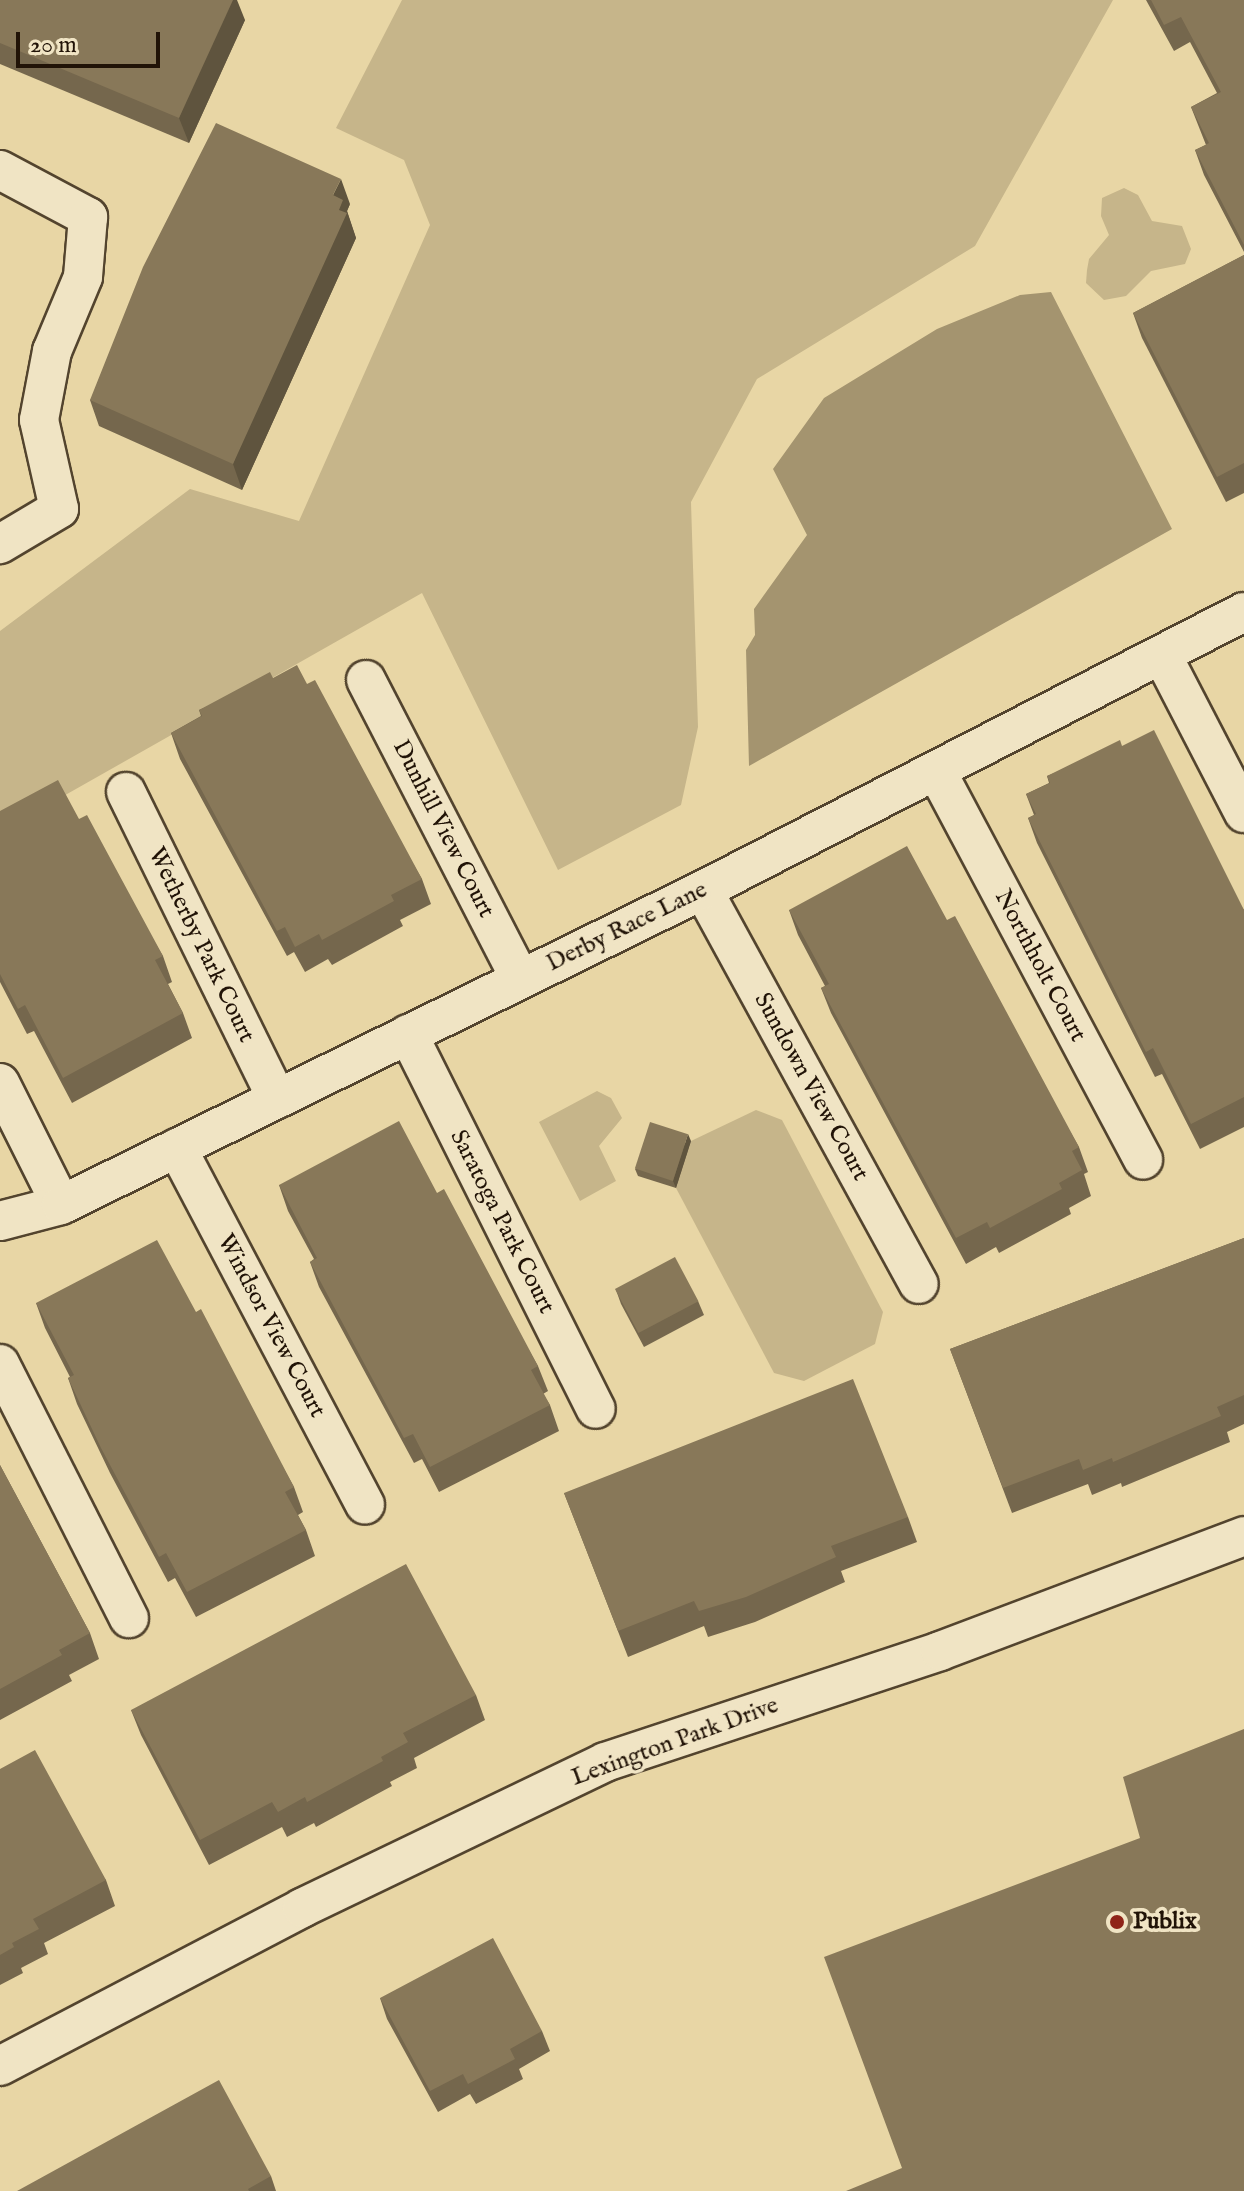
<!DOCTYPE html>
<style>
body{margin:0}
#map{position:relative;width:1244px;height:2191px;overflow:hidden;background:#e8d6a5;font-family:"IM FELL English",serif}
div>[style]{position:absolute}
.green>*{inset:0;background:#c6b58a}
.water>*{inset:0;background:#a4946f}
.roads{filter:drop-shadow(2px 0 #53442e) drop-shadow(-2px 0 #53442e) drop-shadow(0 2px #53442e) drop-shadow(0 -2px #53442e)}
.street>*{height:38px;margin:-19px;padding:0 19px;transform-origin:19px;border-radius:19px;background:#f0e4c4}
.wall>*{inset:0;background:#75674d}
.shaded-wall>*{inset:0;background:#5f543e}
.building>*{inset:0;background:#887859;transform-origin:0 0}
.dots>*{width:22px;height:22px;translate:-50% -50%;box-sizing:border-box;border:4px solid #f0e4c4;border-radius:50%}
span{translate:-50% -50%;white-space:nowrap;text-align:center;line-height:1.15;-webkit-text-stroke:7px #f0e4c4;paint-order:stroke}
.street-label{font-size:24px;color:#211307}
.poi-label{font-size:24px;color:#211307;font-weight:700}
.left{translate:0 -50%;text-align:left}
.scale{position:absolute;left:16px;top:32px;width:144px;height:36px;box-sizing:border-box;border:4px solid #211307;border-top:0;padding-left:10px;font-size:24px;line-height:28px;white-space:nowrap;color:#211307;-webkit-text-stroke:6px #f0e4c4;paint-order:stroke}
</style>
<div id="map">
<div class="green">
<div style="clip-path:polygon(402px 0,1113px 0,975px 246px,757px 379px,691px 502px,698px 727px,681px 805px,558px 870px,422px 593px,0 832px,0 631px,190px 489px,299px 521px,430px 225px,404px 160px,336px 128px)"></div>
<div style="clip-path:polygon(1124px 188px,1138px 195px,1152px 221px,1182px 226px,1191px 249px,1185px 264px,1151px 271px,1126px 296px,1104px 300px,1086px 283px,1087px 270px,1089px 259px,1109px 235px,1101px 216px,1102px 198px)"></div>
<div style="clip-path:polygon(597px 1091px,611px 1098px,622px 1118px,599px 1146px,616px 1181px,580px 1201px,539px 1122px)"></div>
<div style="clip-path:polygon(756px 1110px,782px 1120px,883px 1312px,875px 1344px,804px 1381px,774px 1373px,676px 1188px,691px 1141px)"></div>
</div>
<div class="water">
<div style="clip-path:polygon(1051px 292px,1172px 529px,749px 766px,746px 650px,755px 635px,754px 609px,807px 535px,773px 469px,824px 398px,937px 329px,1020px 295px)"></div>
</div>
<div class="roads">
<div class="street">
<div style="left:0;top:170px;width:100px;rotate:28.1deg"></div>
<div style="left:88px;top:217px;width:60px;rotate:94.8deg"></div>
<div style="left:83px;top:277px;width:80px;rotate:112.7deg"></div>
<div style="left:52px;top:351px;width:70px;rotate:100.7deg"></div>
<div style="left:39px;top:420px;width:91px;rotate:77.3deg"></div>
<div style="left:59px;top:509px;width:69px;rotate:149.3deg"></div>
<div style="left:1162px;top:655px;width:178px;rotate:62.6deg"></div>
<div style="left:366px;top:680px;width:336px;rotate:62.7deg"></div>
<div style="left:937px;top:772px;width:439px;rotate:62deg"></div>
<div style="left:126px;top:792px;width:342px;rotate:63.8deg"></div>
<div style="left:703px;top:890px;width:449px;rotate:61.3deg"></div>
<div style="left:408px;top:1034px;width:419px;rotate:63.4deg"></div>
<div style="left:0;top:1083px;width:136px;rotate:63.4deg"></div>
<div style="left:177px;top:1148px;width:403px;rotate:62.2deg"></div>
<div style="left:0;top:1221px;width:63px;rotate:-14.7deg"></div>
<div style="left:61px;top:1205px;width:715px;rotate:-26.14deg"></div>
<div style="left:703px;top:890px;width:608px;rotate:-27.2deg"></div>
<div style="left:0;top:1364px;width:285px;rotate:63.1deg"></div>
<div style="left:0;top:2066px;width:341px;rotate:-27.6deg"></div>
<div style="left:302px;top:1908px;width:336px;rotate:-25.7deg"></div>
<div style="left:605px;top:1762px;width:353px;rotate:-18.3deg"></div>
<div style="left:940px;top:1651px;width:325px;rotate:-20.7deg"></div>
</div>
</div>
<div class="wall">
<div style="clip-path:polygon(0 0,245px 20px,189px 143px,0 64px)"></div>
<div style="clip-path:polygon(1146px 0,1244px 0,1244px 252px,1204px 175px,1195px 150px,1206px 145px,1191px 107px,1217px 93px,1190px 42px,1174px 51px)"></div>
<div style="clip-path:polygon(350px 204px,347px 211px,356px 238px,242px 490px,99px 426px,90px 400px)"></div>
<div style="clip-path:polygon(1244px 255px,1244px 493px,1226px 502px,1142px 338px,1133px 313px)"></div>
<div style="clip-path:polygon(273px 678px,307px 684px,422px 879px,431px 904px,400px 920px,403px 926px,332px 965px,328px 959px,305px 972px,294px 952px,287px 956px,180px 759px,171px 733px,201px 716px,199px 710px)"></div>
<div style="clip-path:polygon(1122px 746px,1244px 910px,1244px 1127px,1200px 1149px,1162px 1074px,1155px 1077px,1037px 843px,1028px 818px,1034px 815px,1026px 794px,1049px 783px,1047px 776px)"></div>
<div style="clip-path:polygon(0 811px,79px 819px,163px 956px,172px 982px,168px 984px,183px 1013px,192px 1038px,72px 1103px,34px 1031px,27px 1034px,0 982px)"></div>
<div style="clip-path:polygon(789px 910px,947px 920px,1079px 1147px,1088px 1172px,1084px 1174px,1091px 1196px,1069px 1208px,1071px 1214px,999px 1253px,996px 1247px,966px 1264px,831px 1013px,821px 988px,825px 986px,798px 935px)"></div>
<div style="clip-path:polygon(691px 1141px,676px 1188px,638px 1176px,635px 1169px)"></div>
<div style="clip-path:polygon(279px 1185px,437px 1193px,538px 1366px,548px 1391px,543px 1394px,550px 1405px,559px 1431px,439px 1492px,422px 1459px,414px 1463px,319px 1287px,310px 1262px,314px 1259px,288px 1211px)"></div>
<div style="clip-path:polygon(1244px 1238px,1244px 1424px,1227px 1432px,1230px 1442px,1122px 1487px,1121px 1483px,1092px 1495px,1088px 1484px,1012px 1513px,950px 1349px)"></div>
<div style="clip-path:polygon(616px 1290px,698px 1301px,704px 1315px,644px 1347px,621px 1304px)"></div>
<div style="clip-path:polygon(36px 1303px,196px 1312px,294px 1487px,303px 1512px,298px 1515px,306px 1530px,315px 1556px,196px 1617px,175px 1578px,168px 1582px,110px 1473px,77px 1404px,68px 1378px,70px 1377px,45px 1328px)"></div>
<div style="clip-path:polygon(0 1465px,90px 1633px,99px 1659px,69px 1675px,72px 1681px,0 1720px)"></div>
<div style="clip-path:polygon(564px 1493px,908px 1517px,917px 1542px,841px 1571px,845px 1582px,755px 1622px,708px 1637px,704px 1626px,628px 1657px)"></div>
<div style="clip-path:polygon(476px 1695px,485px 1720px,414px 1758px,417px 1768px,390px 1782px,392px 1786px,316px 1827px,314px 1823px,287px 1837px,282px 1827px,209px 1865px,141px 1735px,131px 1710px)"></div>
<div style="clip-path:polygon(0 1769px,106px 1880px,115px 1906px,44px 1943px,48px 1954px,21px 1968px,23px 1973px,0 1985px)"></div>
<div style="clip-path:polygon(380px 1998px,542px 2031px,550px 2051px,519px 2069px,523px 2079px,476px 2104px,470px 2094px,438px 2112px,387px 2019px)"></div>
<div style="clip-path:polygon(271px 2176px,276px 2191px,17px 2191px)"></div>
</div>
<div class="shaded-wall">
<div style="clip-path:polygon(226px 0,237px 0,245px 20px,189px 143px,179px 118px)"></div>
<div style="clip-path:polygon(341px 179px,350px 204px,347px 211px,356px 238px,242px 490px,233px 464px,333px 195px)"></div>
<div style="clip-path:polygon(688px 1134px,691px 1141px,676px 1188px,673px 1181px)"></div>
</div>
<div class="building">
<div style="clip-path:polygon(0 0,233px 0,179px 118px,0 43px)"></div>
<div style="clip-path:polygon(1151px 0,1244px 0,1244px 245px,1195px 150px,1209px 143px,1191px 107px,1221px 92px,1181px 17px,1164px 25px)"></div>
<div style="clip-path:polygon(216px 123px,341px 179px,333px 195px,343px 200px,339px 210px,347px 213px,233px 464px,90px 400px,143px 267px)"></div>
<div style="clip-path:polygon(1244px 255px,1244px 463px,1217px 477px,1133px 313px)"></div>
<div style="clip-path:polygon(297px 665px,307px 684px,315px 680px,422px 879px,391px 895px,394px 901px,322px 940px,319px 934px,295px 947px,285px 927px,277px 931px,171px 733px,202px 716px,199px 710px,270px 672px,273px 678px)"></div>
<div style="clip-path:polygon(1154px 730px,1244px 910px,1244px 1097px,1191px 1124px,1153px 1048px,1146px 1052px,1028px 818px,1036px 814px,1026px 794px,1050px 783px,1047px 776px,1120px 740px,1122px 746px)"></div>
<div style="clip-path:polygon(58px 780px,79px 819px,87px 815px,116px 869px,163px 956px,155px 960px,183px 1013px,63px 1078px,25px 1005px,18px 1009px,0 974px,0 811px)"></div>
<div style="clip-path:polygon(907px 846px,947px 920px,955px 916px,1079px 1147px,1072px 1151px,1082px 1170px,1059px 1183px,1062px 1189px,990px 1228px,987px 1222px,956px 1238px,821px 988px,829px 984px,789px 910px)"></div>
<div style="clip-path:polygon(399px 1121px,437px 1193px,444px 1189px,538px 1366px,531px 1370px,550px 1405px,430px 1467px,413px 1434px,404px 1438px,310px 1262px,317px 1258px,279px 1185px)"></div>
<div style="left:650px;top:1122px;width:40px;height:49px;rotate:18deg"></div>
<div style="clip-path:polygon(1244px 1238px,1244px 1395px,1217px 1407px,1221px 1416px,1113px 1462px,1112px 1458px,1083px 1470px,1079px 1459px,1003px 1488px,950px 1349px)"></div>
<div style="clip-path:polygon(157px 1240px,196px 1312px,201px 1309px,294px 1487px,285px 1492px,306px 1530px,187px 1592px,166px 1553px,159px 1557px,101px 1448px,68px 1378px,74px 1375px,36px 1303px)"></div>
<div style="left:675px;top:1257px;width:50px;height:68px;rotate:62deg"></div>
<div style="clip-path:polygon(853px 1379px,908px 1517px,831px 1546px,836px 1557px,746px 1597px,699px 1611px,694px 1601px,618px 1631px,564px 1493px)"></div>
<div style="clip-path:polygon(0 1465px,90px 1633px,59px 1650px,62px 1655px,0 1689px)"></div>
<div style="clip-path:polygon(406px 1564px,476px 1695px,403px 1733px,408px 1742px,381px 1757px,383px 1761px,307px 1802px,305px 1797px,278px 1812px,272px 1802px,200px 1840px,131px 1710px)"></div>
<div style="clip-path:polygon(1244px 1729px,1244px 2191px,846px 2191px,902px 2168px,824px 1957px,1140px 1838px,1123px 1777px)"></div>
<div style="clip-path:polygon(35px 1750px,106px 1880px,33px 1919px,39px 1929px,12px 1943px,14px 1947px,0 1955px,0 1769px)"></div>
<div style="clip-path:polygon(493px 1938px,542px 2031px,510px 2049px,515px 2059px,468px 2084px,463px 2074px,430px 2091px,380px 1998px)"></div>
<div style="clip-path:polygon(219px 2080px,271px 2176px,248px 2189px,249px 2191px,17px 2191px)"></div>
</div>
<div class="dots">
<div style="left:1117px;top:1922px;background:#8f2418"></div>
</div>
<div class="street-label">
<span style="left:443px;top:829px;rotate:63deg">Dunhill View Court</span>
<span style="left:627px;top:927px;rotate:-26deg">Derby Race Lane</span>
<span style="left:201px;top:945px;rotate:64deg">Wetherby Park Court</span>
<span style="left:1040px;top:966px;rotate:62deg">Northholt Court</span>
<span style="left:811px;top:1087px;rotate:61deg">Sundown View Court</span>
<span style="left:502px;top:1222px;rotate:63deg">Saratoga Park Court</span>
<span style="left:271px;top:1326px;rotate:62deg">Windsor View Court</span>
<span style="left:675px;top:1742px;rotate:-20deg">Lexington Park Drive</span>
</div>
<div class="poi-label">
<span class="left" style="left:1133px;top:1922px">Publix</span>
</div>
<div class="scale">20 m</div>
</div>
